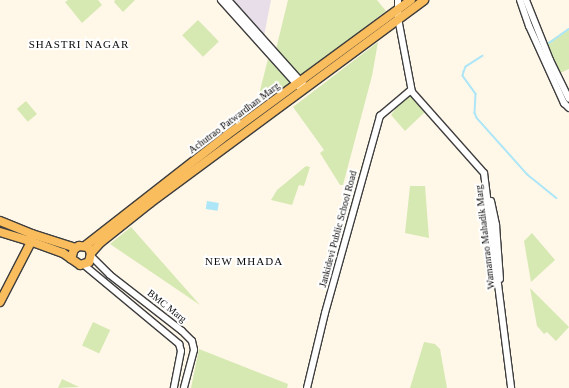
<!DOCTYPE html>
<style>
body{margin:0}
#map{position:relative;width:569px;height:388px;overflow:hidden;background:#fff7e8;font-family:Georgia,serif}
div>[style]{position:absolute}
.industrial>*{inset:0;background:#e7deea}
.green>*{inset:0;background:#d7e9b2;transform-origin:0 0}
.water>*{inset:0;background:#ade6f7;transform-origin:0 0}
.stream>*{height:1.5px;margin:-0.75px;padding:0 0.75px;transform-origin:0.75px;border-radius:0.75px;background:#ade6f7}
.roads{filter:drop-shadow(1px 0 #3e3e3e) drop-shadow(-1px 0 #3e3e3e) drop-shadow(0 1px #3e3e3e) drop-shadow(0 -1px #3e3e3e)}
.minor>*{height:6px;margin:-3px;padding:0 3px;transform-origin:3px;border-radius:3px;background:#fff}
.major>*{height:8px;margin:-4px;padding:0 4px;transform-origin:4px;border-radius:4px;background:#fabd5d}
span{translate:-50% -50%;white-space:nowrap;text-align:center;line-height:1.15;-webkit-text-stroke:4px #fff;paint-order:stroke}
.street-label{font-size:10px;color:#0b0b0b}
.neighbourhood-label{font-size:11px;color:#0b0b0b;letter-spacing:1px}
</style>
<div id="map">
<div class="industrial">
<div style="clip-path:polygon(232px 0,271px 0,264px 36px)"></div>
</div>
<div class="green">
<div style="clip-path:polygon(68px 0,98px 0,102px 5px,82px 23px,65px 2px)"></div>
<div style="clip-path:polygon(115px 0,135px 0,123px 12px,114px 2px)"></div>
<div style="clip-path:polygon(288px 0,377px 0,386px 11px,301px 76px,276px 49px)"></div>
<div style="left:198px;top:20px;width:30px;height:22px;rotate:46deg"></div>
<div style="clip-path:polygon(569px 28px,569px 69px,560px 73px,547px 43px)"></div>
<div style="clip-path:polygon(378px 42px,372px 76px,343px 185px,340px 185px,320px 153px,324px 150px,293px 107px)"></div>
<div style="clip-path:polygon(268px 59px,291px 84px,255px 110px)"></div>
<div style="clip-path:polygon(412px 95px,426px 111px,405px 131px,391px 115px,397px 107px)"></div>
<div style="left:26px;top:101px;width:17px;height:12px;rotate:50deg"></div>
<div style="clip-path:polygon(306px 166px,310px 167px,304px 186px,299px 185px,292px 205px,271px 200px,277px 190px)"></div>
<div style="clip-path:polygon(410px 186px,425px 186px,429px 238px,405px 233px)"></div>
<div style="clip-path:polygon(131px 227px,200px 305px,110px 244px)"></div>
<div style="clip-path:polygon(532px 233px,555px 260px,531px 282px,524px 241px)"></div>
<div style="clip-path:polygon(530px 288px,569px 327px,556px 341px,547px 332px,544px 334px,537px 326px)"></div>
<div style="left:93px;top:322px;width:19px;height:26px;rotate:25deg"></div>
<div style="clip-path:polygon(424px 342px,435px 344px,440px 349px,447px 388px,410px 388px)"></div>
<div style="clip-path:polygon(199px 349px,288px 384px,287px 388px,191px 388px)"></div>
<div style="clip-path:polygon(62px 379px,79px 387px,58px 388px)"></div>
</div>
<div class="water">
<div style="left:207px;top:201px;width:12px;height:8px;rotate:9deg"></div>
</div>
<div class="stream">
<div style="left:549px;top:43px;width:24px;rotate:-35deg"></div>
<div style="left:483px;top:56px;width:20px;rotate:147deg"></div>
<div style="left:466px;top:67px;width:5px;rotate:112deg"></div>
<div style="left:464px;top:72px;width:4px;rotate:104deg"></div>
<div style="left:463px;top:76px;width:22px;rotate:54deg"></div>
<div style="left:476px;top:94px;width:19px;rotate:93deg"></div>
<div style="left:475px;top:113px;width:5px;rotate:68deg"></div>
<div style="left:477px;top:118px;width:75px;rotate:48.2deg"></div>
<div style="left:527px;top:174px;width:38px;rotate:39deg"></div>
</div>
<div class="roads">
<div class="minor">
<div style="left:221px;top:0;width:117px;rotate:48.1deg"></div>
<div style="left:228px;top:0;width:113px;rotate:48.2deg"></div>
<div style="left:398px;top:0;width:18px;rotate:90deg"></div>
<div style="left:398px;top:18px;width:75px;rotate:79.3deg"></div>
<div style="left:412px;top:92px;width:108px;rotate:48.4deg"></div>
<div style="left:484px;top:173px;width:217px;rotate:82.8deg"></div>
<div style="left:520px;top:0;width:28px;rotate:71deg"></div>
<div style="left:529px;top:26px;width:85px;rotate:65.6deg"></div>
<div style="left:564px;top:103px;width:7px;rotate:45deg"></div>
<div style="left:526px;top:0;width:65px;rotate:68.2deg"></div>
<div style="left:550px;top:60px;width:43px;rotate:64deg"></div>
<div style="left:491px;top:201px;width:25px;rotate:78deg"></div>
<div style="left:496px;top:225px;width:54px;rotate:85.8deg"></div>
<div style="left:92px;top:257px;width:25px;rotate:45deg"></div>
<div style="left:110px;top:275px;width:91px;rotate:37.9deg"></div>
<div style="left:182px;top:331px;width:14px;rotate:45deg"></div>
<div style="left:192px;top:341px;width:9px;rotate:77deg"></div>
<div style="left:194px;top:350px;width:39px;rotate:105deg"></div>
<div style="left:84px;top:265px;width:124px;rotate:39.7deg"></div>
<div style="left:179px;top:344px;width:7px;rotate:74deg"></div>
<div style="left:181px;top:351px;width:38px;rotate:101deg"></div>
<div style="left:307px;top:388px;width:77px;rotate:-76.5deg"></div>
<div style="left:325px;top:313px;width:205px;rotate:-74.4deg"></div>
<div style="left:380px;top:116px;width:40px;rotate:-40deg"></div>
</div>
<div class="major">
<div style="left:0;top:221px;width:35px;rotate:22deg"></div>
<div style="left:32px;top:234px;width:46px;rotate:17.7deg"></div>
<div style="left:0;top:232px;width:28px;rotate:17deg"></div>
<div style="left:27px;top:240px;width:38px;rotate:20deg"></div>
<div style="left:63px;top:253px;width:21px;rotate:35deg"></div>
<div style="left:80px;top:265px;width:9px;rotate:-18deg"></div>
<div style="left:89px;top:262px;width:9px;rotate:-77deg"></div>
<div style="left:91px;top:253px;width:7px;rotate:-117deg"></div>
<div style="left:88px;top:247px;width:9px;rotate:-174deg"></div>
<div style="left:79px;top:246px;width:6px;rotate:149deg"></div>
<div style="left:74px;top:249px;width:10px;rotate:107deg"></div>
<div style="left:85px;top:246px;width:180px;rotate:-38deg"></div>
<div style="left:227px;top:135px;width:228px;rotate:-36.3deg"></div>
<div style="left:91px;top:253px;width:15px;rotate:-48deg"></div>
<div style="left:101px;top:242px;width:63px;rotate:-38.5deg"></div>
<div style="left:150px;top:203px;width:341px;rotate:-36.5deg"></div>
<div style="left:0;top:302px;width:68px;rotate:-62.7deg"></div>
<div style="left:31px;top:242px;width:5px;rotate:-79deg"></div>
</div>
</div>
<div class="street-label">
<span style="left:234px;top:118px;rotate:-37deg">Achutrao Patwardhan Marg</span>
<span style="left:338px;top:229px;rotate:-75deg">Jankidevi Public School Road</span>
<span style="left:485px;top:237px;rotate:-97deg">Wamanrao Mahadik Marg</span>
<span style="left:167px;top:306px;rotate:38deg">BMC Marg</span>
</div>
<div class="neighbourhood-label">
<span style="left:79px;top:44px">SHASTRI NAGAR</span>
<span style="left:244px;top:261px">NEW MHADA</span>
</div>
</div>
